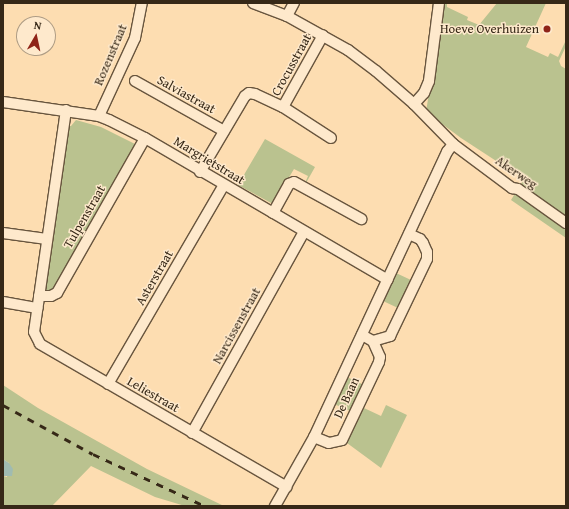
<!DOCTYPE html>
<style>
body{margin:0}
#map{position:relative;width:569px;height:509px;overflow:hidden;background:#fdddb1;font-family:"Gentium Book Plus",serif}
div>[style]{position:absolute}
.green>*{inset:0;background:#bac28f}
.water>*{inset:0;background:#a0bbb1}
.roads{filter:drop-shadow(1px 0 #68553e) drop-shadow(-1px 0 #68553e) drop-shadow(0 1px #68553e) drop-shadow(0 -1px #68553e)}
.street>*{height:10px;margin:-5px;padding:0 5px;transform-origin:5px;border-radius:5px;background:#fee9cc}
.rail>*{height:3px;margin-top:-1.5px;transform-origin:0;background:repeating-linear-gradient(90deg,#362817 0 7px,transparent 0 14px)}
.dots>*{width:11px;height:11px;translate:-50% -50%;box-sizing:border-box;border:2px solid #fee9cc;border-radius:50%}
span{translate:-50% -50%;white-space:nowrap;text-align:center;line-height:1.15;-webkit-text-stroke:3px #fee9cc;paint-order:stroke}
.poi-label{font-size:13px;color:#362817}
.right{translate:-100% -50%;text-align:right}
.street-label{font-size:13px;color:#362817}
.frame{position:absolute;inset:0;border:4px solid #362817;pointer-events:none}
.north{position:absolute;left:16px;top:16px;width:40px;height:40px;box-sizing:border-box;background:#fee9cc;border:1px solid #ae9c84;border-radius:50%;rotate:9deg;font-size:11px;font-weight:700;line-height:16px;text-align:center;color:#362817}
.north::after{content:'';display:block;margin:auto;width:14px;height:18px;background:#8f2418;clip-path:polygon(50% 0,100% 100%,50% 72%,0 100%)}
</style>
<div id="map">
<div class="green">
<div style="clip-path:polygon(443px 3px,447px 3px,447px 7px,468px 17px,467px 20px,479px 25px,497px 3px,546px 3px,526px 47px,548px 57px,550px 53px,558px 57px,566px 40px,566px 46px,559px 61px,561px 66px,566px 69px,566px 238px,511px 200px,524px 179px,461px 138px,426px 112px)"></div>
<div style="clip-path:polygon(76px 120px,101px 127px,137px 145px,54px 290px,45px 292px,68px 126px,71px 126px)"></div>
<div style="clip-path:polygon(265px 139px,315px 167px,306px 183px,305px 183px,308px 176px,294px 169px,273px 204px,238px 185px)"></div>
<div style="clip-path:polygon(396px 273px,411px 280px,413px 284px,402px 306px,398px 308px,383px 301px)"></div>
<div style="clip-path:polygon(347px 377px,362px 384px,364px 389px,354px 409px,350px 411px,334px 404px)"></div>
<div style="clip-path:polygon(3px 385px,38px 408px,147px 469px,224px 506px,185px 506px,155px 497px,91px 466px,52px 506px,4px 506px,3px 476px,7px 477px,9px 463px,3px 459px)"></div>
<div style="clip-path:polygon(386px 405px,407px 415px,381px 468px,347px 443px,364px 408px,381px 416px)"></div>
</div>
<div class="water">
<div style="clip-path:polygon(3px 459px,9px 463px,13px 469px,12px 476px,3px 476px)"></div>
</div>
<div class="roads">
<div class="street">
<div style="left:253px;top:3px;width:36px;rotate:21deg"></div>
<div style="left:287px;top:16px;width:70px;rotate:29.1deg"></div>
<div style="left:348px;top:50px;width:35px;rotate:37deg"></div>
<div style="left:376px;top:71px;width:50px;rotate:41deg"></div>
<div style="left:414px;top:104px;width:56px;rotate:45.7deg"></div>
<div style="left:453px;top:144px;width:74px;rotate:36.7deg"></div>
<div style="left:512px;top:188px;width:6px;rotate:9deg"></div>
<div style="left:518px;top:189px;width:59px;rotate:35.3deg"></div>
<div style="left:287px;top:16px;width:15px;rotate:-62deg"></div>
<div style="left:135px;top:81px;width:102px;rotate:29.3deg"></div>
<div style="left:3px;top:102px;width:97px;rotate:8.3deg"></div>
<div style="left:99px;top:116px;width:11px;rotate:22deg"></div>
<div style="left:109px;top:120px;width:40px;rotate:26.6deg"></div>
<div style="left:145px;top:138px;width:281px;rotate:30.3deg"></div>
<div style="left:414px;top:104px;width:15px;rotate:-48deg"></div>
<div style="left:424px;top:93px;width:13px;rotate:-67deg"></div>
<div style="left:429px;top:81px;width:79px;rotate:-82.7deg"></div>
<div style="left:283px;top:107px;width:82px;rotate:-60.9deg"></div>
<div style="left:66px;top:110px;width:224px;rotate:98.2deg"></div>
<div style="left:34px;top:332px;width:13px;rotate:63deg"></div>
<div style="left:40px;top:344px;width:285px;rotate:30.1deg"></div>
<div style="left:99px;top:116px;width:86px;rotate:-65.2deg"></div>
<div style="left:135px;top:38px;width:36px;rotate:-79deg"></div>
<div style="left:200px;top:172px;width:88px;rotate:-59.4deg"></div>
<div style="left:245px;top:96px;width:5px;rotate:-37deg"></div>
<div style="left:249px;top:93px;width:6px;rotate:9deg"></div>
<div style="left:255px;top:94px;width:31px;rotate:25deg"></div>
<div style="left:283px;top:107px;width:57px;rotate:32.9deg"></div>
<div style="left:273px;top:213px;width:33px;rotate:-61deg"></div>
<div style="left:289px;top:184px;width:5px;rotate:-22deg"></div>
<div style="left:294px;top:182px;width:77px;rotate:28.9deg"></div>
<div style="left:3px;top:233px;width:44px;rotate:7.8deg"></div>
<div style="left:39px;top:296px;width:12px"></div>
<div style="left:51px;top:296px;width:7px;rotate:-27deg"></div>
<div style="left:57px;top:293px;width:178px;rotate:-60.4deg"></div>
<div style="left:3px;top:302px;width:35px;rotate:10deg"></div>
<div style="left:362px;top:335px;width:13px;rotate:29deg"></div>
<div style="left:373px;top:341px;width:18px;rotate:-16deg"></div>
<div style="left:390px;top:336px;width:85px;rotate:-64.3deg"></div>
<div style="left:427px;top:259px;width:7px;rotate:-90deg"></div>
<div style="left:427px;top:252px;width:10px;rotate:-114deg"></div>
<div style="left:423px;top:243px;width:5px;rotate:-127deg"></div>
<div style="left:420px;top:239px;width:12px;rotate:-156deg"></div>
<div style="left:108px;top:384px;width:230px;rotate:-59.8deg"></div>
<div style="left:192px;top:433px;width:230px;rotate:-60.9deg"></div>
<div style="left:314px;top:437px;width:16px;rotate:22deg"></div>
<div style="left:329px;top:443px;width:13px;rotate:-13deg"></div>
<div style="left:342px;top:440px;width:86px;rotate:-64.6deg"></div>
<div style="left:379px;top:362px;width:5px;rotate:-79deg"></div>
<div style="left:380px;top:357px;width:17px;rotate:-114deg"></div>
<div style="left:275px;top:506px;width:79px;rotate:-60.5deg"></div>
<div style="left:314px;top:437px;width:315px;rotate:-65deg"></div>
<div style="left:447px;top:152px;width:10px;rotate:-53deg"></div>
</div>
</div>
<div class="rail">
<div style="left:3px;top:405px;width:102px;rotate:28.6deg"></div>
<div style="left:93px;top:454px;width:123px;rotate:24.9deg"></div>
</div>
<div class="dots">
<div style="left:547px;top:29px;background:#8f2418"></div>
</div>
<div class="poi-label">
<span class="right" style="left:539px;top:29px">Hoeve Overhuizen</span>
</div>
<div class="street-label">
<span style="left:111px;top:55px;rotate:-67deg">Rozenstraat</span>
<span style="left:292px;top:65px;rotate:-61deg">Crocusstraat</span>
<span style="left:186px;top:95px;rotate:29deg">Salviastraat</span>
<span style="left:209px;top:161px;rotate:31deg">Margrietstraat</span>
<span style="left:516px;top:173px;rotate:34deg">Akerweg</span>
<span style="left:85px;top:217px;rotate:-60deg">Tulpenstraat</span>
<span style="left:155px;top:278px;rotate:-60deg">Asterstraat</span>
<span style="left:237px;top:326px;rotate:-61deg">Narcissenstraat</span>
<span style="left:153px;top:395px;rotate:30deg">Leliestraat</span>
<span style="left:347px;top:398px;rotate:-65deg">De Baan</span>
</div>
<div class="frame"></div>
<div class="north">N</div>
</div>
